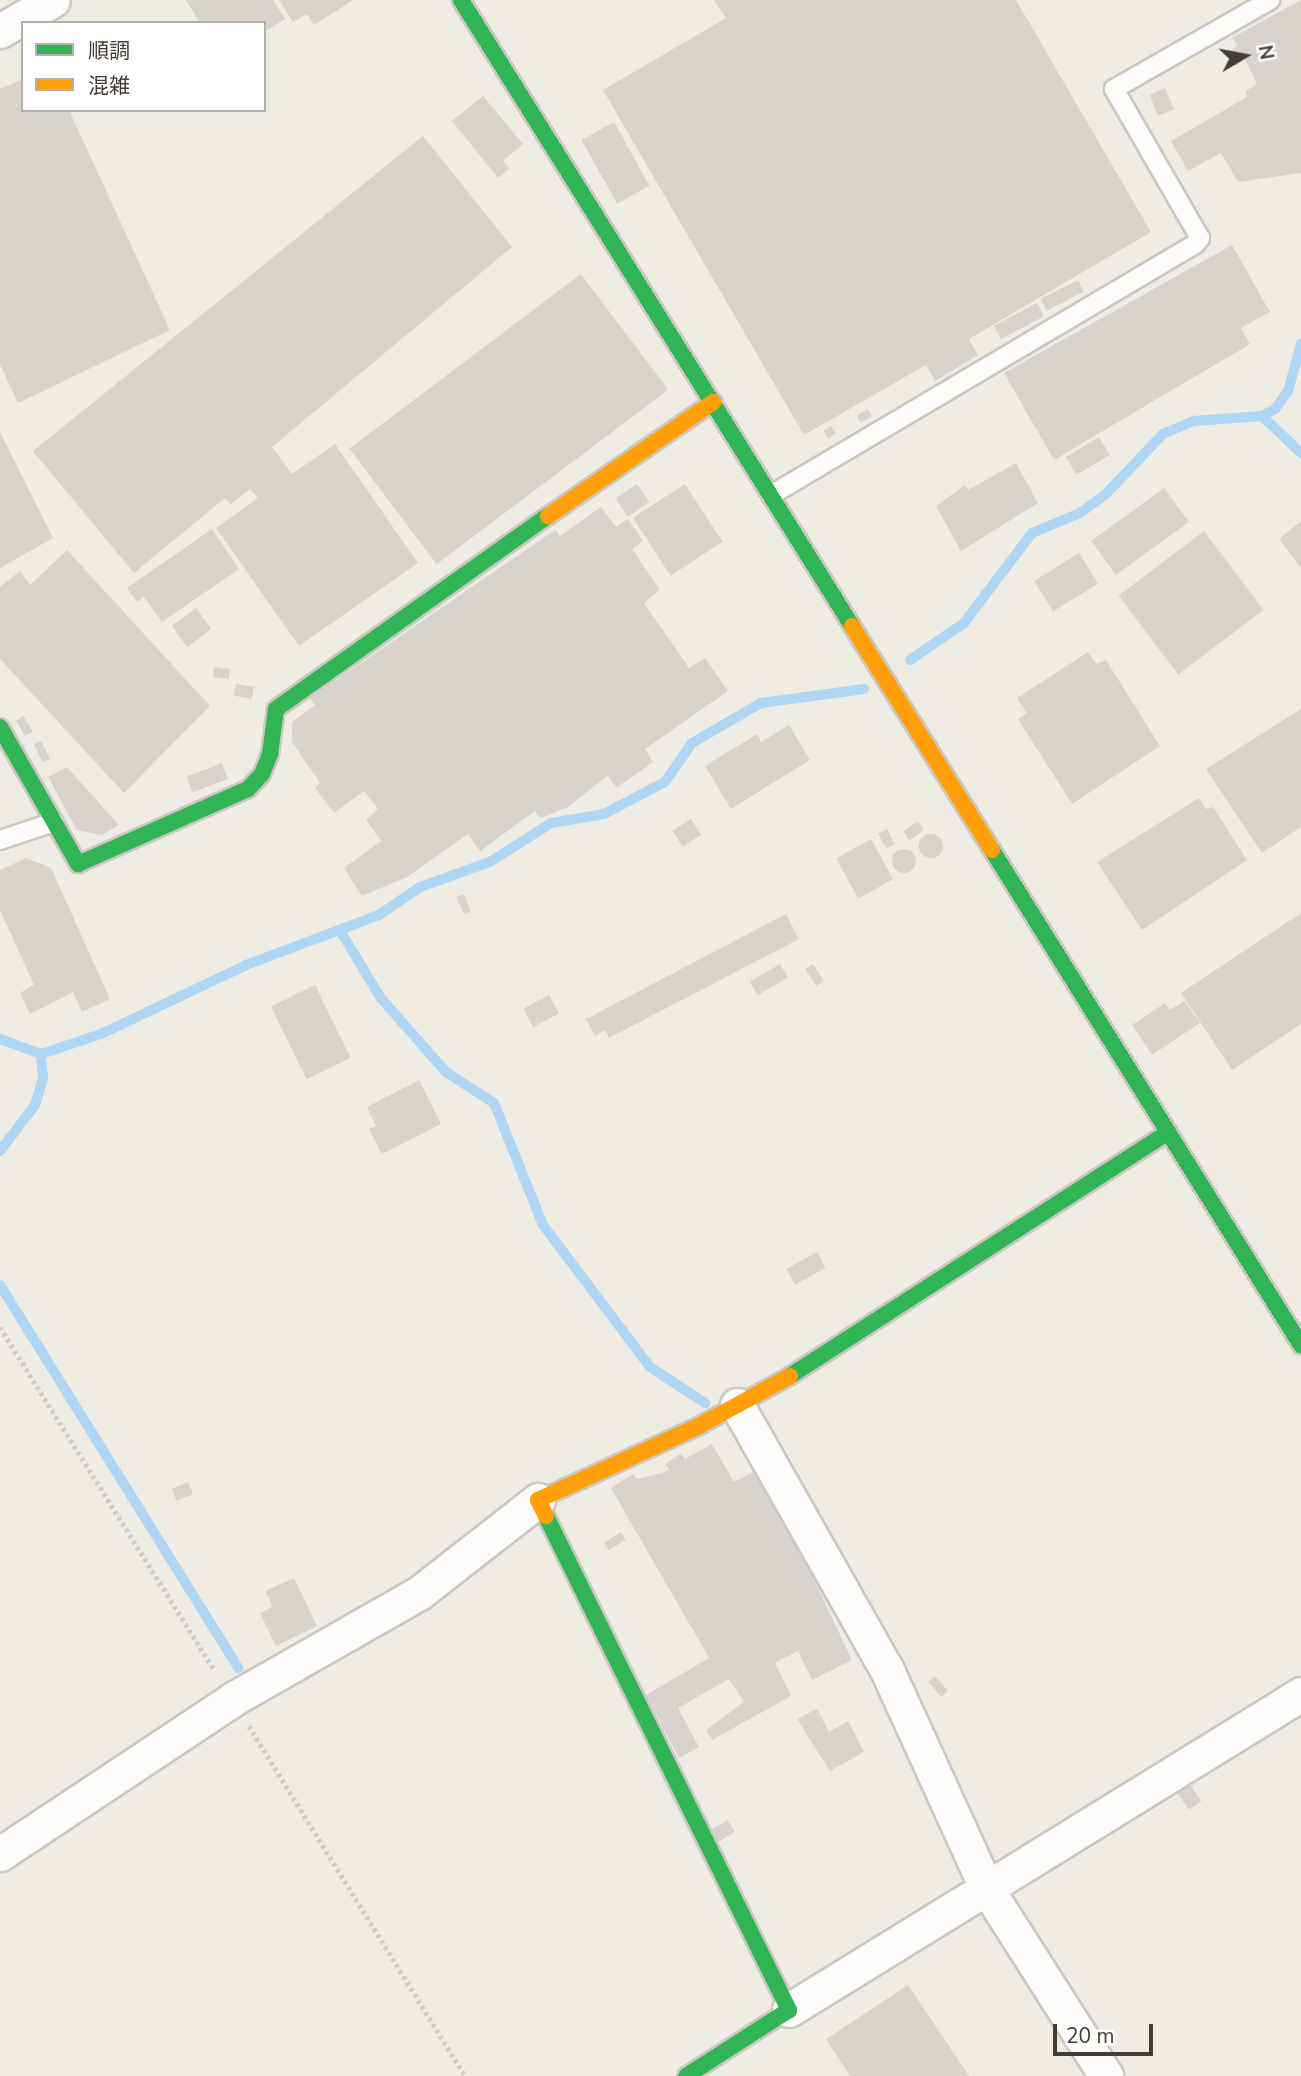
<!DOCTYPE html>
<meta charset="utf-8">
<style>
body{margin:0}
#map{position:relative;width:1301px;height:2076px;overflow:hidden;background:#efece4;font-family:"Nunito Sans","Noto Sans JP",sans-serif}
div>[style]{position:absolute}
.stream>*{height:10px;margin:-5px;padding:0 5px;transform-origin:5px;border-radius:5px;background:#afd6f2}
.building>*{inset:0;background:#d8d4cd;transform-origin:0 0}
.round{border-radius:50%}
.path>*{height:4.5px;margin-top:-2.25px;transform-origin:0;background:repeating-linear-gradient(90deg,#d0cdc8 0 3.5px,transparent 0 7px)}
.roads{filter:drop-shadow(2px 0 #cbc8c0) drop-shadow(-2px 0 #cbc8c0) drop-shadow(0 2px #cbc8c0) drop-shadow(0 -2px #cbc8c0)}
.lane>*{height:18px;margin:-9px;padding:0 9px;transform-origin:9px;border-radius:9px;background:#fdfcfb}
.street>*{height:33px;margin:-16.5px;padding:0 16.5px;transform-origin:16.5px;border-radius:16.5px;background:#fdfcfb}
.fast>*{height:16px;margin:-8px;padding:0 8px;transform-origin:8px;border-radius:8px;background:#30b455}
.slow>*{height:16px;margin:-8px;padding:0 8px;transform-origin:8px;border-radius:8px;background:#ff9f0a}
span{translate:-50% -50%;white-space:nowrap;text-align:center;line-height:1.15;-webkit-text-stroke:7px #fff;paint-order:stroke}
.legend{position:absolute;left:21px;top:21px;width:245px;height:91px;box-sizing:border-box;background:#fff;border:2px solid #b4b1ad;margin:0;padding:9px 12px;list-style:none;font-size:21px;color:#443d31}
.legend li{display:flex;align-items:center;gap:14px;height:35px}
.legend b{width:35px;border:2px solid #b4b1ad}
.north{position:absolute;left:1210px;top:21px;width:70px;height:70px;-webkit-text-stroke:5px #fff;paint-order:stroke;rotate:80deg;font-size:19px;font-weight:700;line-height:28px;text-align:center;color:#443d31}
.north::after{content:'';display:block;margin:auto;width:24px;height:32px;background:#443d31;clip-path:polygon(50% 0,100% 100%,50% 72%,0 100%)}
.scale{position:absolute;left:1053px;top:2024px;width:100px;height:32px;box-sizing:border-box;border:4px solid #443d31;border-top:0;padding-left:9px;font-size:21px;line-height:24px;white-space:nowrap;color:#443d31;-webkit-text-stroke:5px #fff;paint-order:stroke}
</style>
<div id="map">
<div class="stream">
<div style="left:1262px;top:416px;width:54px;rotate:43.5deg"></div>
<div style="left:910px;top:660px;width:65px;rotate:-34.4deg"></div>
<div style="left:964px;top:623px;width:113px;rotate:-52.9deg"></div>
<div style="left:1032px;top:533px;width:52px;rotate:-22.6deg"></div>
<div style="left:1080px;top:513px;width:32px;rotate:-36deg"></div>
<div style="left:1106px;top:494px;width:83px;rotate:-46.5deg"></div>
<div style="left:1163px;top:434px;width:34px;rotate:-23deg"></div>
<div style="left:1194px;top:421px;width:68px;rotate:-4.2deg"></div>
<div style="left:1262px;top:416px;width:15px;rotate:-28deg"></div>
<div style="left:1275px;top:409px;width:22px;rotate:-54deg"></div>
<div style="left:1288px;top:391px;width:49px;rotate:-74.5deg"></div>
<div style="left:341px;top:932px;width:76px;rotate:59deg"></div>
<div style="left:380px;top:997px;width:100px;rotate:48.7deg"></div>
<div style="left:446px;top:1072px;width:57px;rotate:32.9deg"></div>
<div style="left:494px;top:1103px;width:131px;rotate:68.1deg"></div>
<div style="left:543px;top:1225px;width:178px;rotate:53deg"></div>
<div style="left:650px;top:1367px;width:66px;rotate:33.2deg"></div>
<div style="left:0;top:1039px;width:44px;rotate:20.1deg"></div>
<div style="left:41px;top:1054px;width:63px;rotate:-18.4deg"></div>
<div style="left:101px;top:1034px;width:161px;rotate:-25.4deg"></div>
<div style="left:246px;top:965px;width:142px;rotate:-20.6deg"></div>
<div style="left:379px;top:915px;width:50px;rotate:-34.3deg"></div>
<div style="left:420px;top:887px;width:74px;rotate:-19.7deg"></div>
<div style="left:490px;top:862px;width:72px;rotate:-32.6deg"></div>
<div style="left:551px;top:823px;width:54px;rotate:-9.6deg"></div>
<div style="left:604px;top:814px;width:69px;rotate:-27.7deg"></div>
<div style="left:665px;top:782px;width:47px;rotate:-55.3deg"></div>
<div style="left:692px;top:743px;width:80px;rotate:-30.1deg"></div>
<div style="left:761px;top:703px;width:104px;rotate:-7.7deg"></div>
<div style="left:0;top:1151px;width:58px;rotate:-52.7deg"></div>
<div style="left:35px;top:1105px;width:28px;rotate:-73deg"></div>
<div style="left:43px;top:1078px;width:24px;rotate:-95deg"></div>
<div style="left:0;top:1285px;width:451px;rotate:58.1deg"></div>
</div>
<div class="building">
<div style="clip-path:polygon(186px 0,273px 0,285px 19px,264px 32px,264px 23px,200px 23px)"></div>
<div style="clip-path:polygon(279px 0,353px 0,314px 25px,307px 14px,293px 22px)"></div>
<div style="clip-path:polygon(714px 0,1016px 0,1151px 232px,969px 339px,978px 355px,935px 381px,926px 365px,804px 435px,603px 90px,726px 18px)"></div>
<div style="clip-path:polygon(1301px 0,1301px 173px,1238px 182px,1221px 153px,1188px 171px,1171px 141px,1247px 97px,1246px 91px,1257px 84px,1245px 59px,1238px 62px,1231px 51px,1237px 45px,1232px 38px)"></div>
<div style="clip-path:polygon(23px 79px,23px 110px,69px 110px,170px 330px,18px 403px,0 364px,0 89px)"></div>
<div style="left:1165px;top:88px;width:23px;height:17px;rotate:67deg"></div>
<div style="clip-path:polygon(483px 96px,523px 144px,503px 161px,509px 169px,498px 178px,452px 121px)"></div>
<div style="left:614px;top:122px;width:73px;height:37px;rotate:61deg"></div>
<div style="clip-path:polygon(423px 136px,512px 247px,272px 447px,292px 474px,335px 444px,418px 563px,299px 646px,216px 528px,258px 498px,250px 489px,231px 504px,225px 498px,134px 573px,33px 451px)"></div>
<div style="clip-path:polygon(1232px 245px,1270px 312px,1241px 328px,1250px 344px,1054px 460px,1004px 373px)"></div>
<div style="left:581px;top:274px;width:145px;height:290px;rotate:53deg"></div>
<div style="left:1078px;top:280px;width:13px;height:42px;rotate:63deg"></div>
<div style="left:1037px;top:303px;width:15px;height:49px;rotate:62deg"></div>
<div style="left:868px;top:409px;width:8px;height:13px;rotate:60deg"></div>
<div style="left:831px;top:426px;width:9px;height:9px;rotate:58deg"></div>
<div style="clip-path:polygon(0 432px,53px 538px,0 568px)"></div>
<div style="left:1099px;top:437px;width:21px;height:39px;rotate:59deg"></div>
<div style="clip-path:polygon(1016px 463px,1038px 503px,961px 551px,936px 506px,965px 485px,968px 490px)"></div>
<div style="left:637px;top:484px;width:22px;height:26px;rotate:56deg"></div>
<div style="left:685px;top:484px;width:69px;height:62px;rotate:57deg"></div>
<div style="left:1164px;top:488px;width:42px;height:90px;rotate:54deg"></div>
<div style="clip-path:polygon(601px 507px,616px 527px,628px 519px,643px 541px,632px 549px,660px 590px,644px 603px,689px 668px,705px 658px,728px 691px,645px 749px,653px 762px,616px 788px,608px 775px,568px 807px,540px 818px,535px 811px,480px 851px,468px 834px,407px 877px,362px 896px,344px 868px,381px 841px,366px 820px,378px 809px,364px 791px,334px 813px,315px 788px,320px 783px,292px 742px,292px 722px,315px 705px,310px 698px,555px 530px,560px 536px)"></div>
<div style="clip-path:polygon(1301px 521px,1301px 568px,1279px 539px)"></div>
<div style="clip-path:polygon(212px 529px,239px 569px,162px 622px,144px 597px,137px 602px,127px 588px)"></div>
<div style="left:1204px;top:531px;width:99px;height:107px;rotate:53deg"></div>
<div style="clip-path:polygon(67px 550px,210px 706px,124px 793px,0 659px,0 587px,20px 571px,30px 585px)"></div>
<div style="left:1079px;top:553px;width:36px;height:53px;rotate:58deg"></div>
<div style="left:196px;top:608px;width:26px;height:30px;rotate:54deg"></div>
<div style="clip-path:polygon(1088px 652px,1096px 664px,1106px 660px,1160px 746px,1072px 804px,1018px 719px,1027px 713px,1017px 698px)"></div>
<div style="left:214px;top:667px;width:16px;height:10px;rotate:7deg"></div>
<div style="left:236px;top:684px;width:18px;height:12px;rotate:9deg"></div>
<div style="clip-path:polygon(1301px 709px,1301px 827px,1262px 853px,1206px 769px)"></div>
<div style="left:24px;top:716px;width:18px;height:9px;rotate:61deg"></div>
<div style="clip-path:polygon(789px 725px,810px 760px,731px 809px,705px 766px,757px 734px,761px 742px)"></div>
<div style="left:41px;top:741px;width:20px;height:8px;rotate:63deg"></div>
<div style="left:222px;top:763px;width:17px;height:38px;rotate:69deg"></div>
<div style="clip-path:polygon(67px 767px,119px 825px,102px 835px,77px 830px,48px 777px)"></div>
<div style="clip-path:polygon(1199px 798px,1206px 809px,1213px 807px,1247px 860px,1142px 930px,1097px 862px)"></div>
<div style="left:691px;top:819px;width:19px;height:22px;rotate:58deg"></div>
<div style="left:918px;top:821px;width:11px;height:18px;rotate:56deg"></div>
<div style="left:887px;top:829px;width:17px;height:10px;rotate:62deg"></div>
<div class="round" style="left:919px;top:834px;width:24px;height:24px"></div>
<div style="left:871px;top:839px;width:46px;height:40px;rotate:61deg"></div>
<div class="round" style="left:892px;top:849px;width:24px;height:24px"></div>
<div style="clip-path:polygon(26px 858px,51px 868px,110px 999px,82px 1012px,73px 992px,30px 1014px,20px 993px,34px 985px,0 910px,0 870px)"></div>
<div style="clip-path:polygon(464px 894px,471px 912px,464px 914px,456px 897px)"></div>
<div style="clip-path:polygon(1301px 913px,1301px 1024px,1232px 1070px,1181px 993px)"></div>
<div style="clip-path:polygon(786px 914px,799px 939px,609px 1038px,605px 1030px,595px 1036px,586px 1019px)"></div>
<div style="left:780px;top:964px;width:16px;height:35px;rotate:60deg"></div>
<div style="left:813px;top:964px;width:20px;height:9px;rotate:57deg"></div>
<div style="left:315px;top:985px;width:81px;height:49px;rotate:64deg"></div>
<div style="left:549px;top:995px;width:21px;height:29px;rotate:62deg"></div>
<div style="clip-path:polygon(1184px 1001px,1200px 1023px,1152px 1055px,1132px 1025px,1165px 1003px,1170px 1010px)"></div>
<div style="clip-path:polygon(419px 1080px,441px 1124px,382px 1154px,369px 1129px,376px 1126px,367px 1107px)"></div>
<div style="left:817px;top:1252px;width:18px;height:35px;rotate:61deg"></div>
<div style="clip-path:polygon(712px 1444px,734px 1482px,753px 1472px,810px 1571px,852px 1660px,812px 1680px,798px 1651px,775px 1663px,791px 1696px,712px 1740px,706px 1730px,744px 1702px,729px 1679px,678px 1708px,699px 1747px,679px 1758px,646px 1695px,709px 1658px,611px 1488px,633px 1474px,637px 1479px,665px 1472px,669px 1470px,665px 1464px,681px 1454px,685px 1459px)"></div>
<div style="left:188px;top:1482px;width:13px;height:18px;rotate:67deg"></div>
<div style="left:621px;top:1532px;width:9px;height:20px;rotate:58deg"></div>
<div style="clip-path:polygon(294px 1578px,317px 1626px,276px 1646px,260px 1613px,273px 1607px,265px 1591px)"></div>
<div style="left:935px;top:1676px;width:20px;height:9px;rotate:49deg"></div>
<div style="clip-path:polygon(817px 1709px,829px 1732px,848px 1721px,864px 1752px,830px 1771px,797px 1719px)"></div>
<div style="left:1189px;top:1783px;width:22px;height:15px;rotate:56deg"></div>
<div style="left:728px;top:1820px;width:14px;height:21px;rotate:60deg"></div>
<div style="clip-path:polygon(908px 1985px,969px 2076px,850px 2076px,826px 2039px)"></div>
</div>
<div class="path">
<div style="left:0;top:1327px;width:406px;rotate:58deg"></div>
<div style="left:249px;top:1726px;width:411px;rotate:58.3deg"></div>
</div>
<div class="roads">
<div class="lane">
<div style="left:771px;top:495px;width:493px;rotate:-30.6deg"></div>
<div style="left:1195px;top:244px;width:8px;rotate:-50deg"></div>
<div style="left:1200px;top:238px;width:172px;rotate:-120deg"></div>
<div style="left:1114px;top:89px;width:180px;rotate:-29.7deg"></div>
<div style="left:0;top:840px;width:57px;rotate:-18.4deg"></div>
</div>
<div class="street">
<div style="left:0;top:31px;width:61px;rotate:-30.3deg"></div>
<div style="left:737px;top:1405px;width:305px;rotate:60.5deg"></div>
<div style="left:887px;top:1670px;width:241px;rotate:65.5deg"></div>
<div style="left:987px;top:1889px;width:222px;rotate:57.5deg"></div>
<div style="left:0;top:1854px;width:280px;rotate:-33.6deg"></div>
<div style="left:233px;top:1699px;width:214px;rotate:-29.7deg"></div>
<div style="left:419px;top:1593px;width:151px;rotate:-38deg"></div>
<div style="left:789px;top:2010px;width:602px;rotate:-31.68deg"></div>
</div>
<div class="fast">
<div style="left:461px;top:0;width:738px;rotate:58.01deg"></div>
<div style="left:0;top:727px;width:158px;rotate:60.3deg"></div>
<div style="left:78px;top:864px;width:186px;rotate:-23.8deg"></div>
<div style="left:248px;top:789px;width:21px;rotate:-47deg"></div>
<div style="left:262px;top:774px;width:22px;rotate:-68deg"></div>
<div style="left:270px;top:754px;width:45px;rotate:-82.4deg"></div>
<div style="left:276px;top:709px;width:334px;rotate:-35.4deg"></div>
<div style="left:992px;top:850px;width:584px;rotate:58.03deg"></div>
<div style="left:790px;top:1376px;width:450px;rotate:-32.8deg"></div>
<div style="left:546px;top:1516px;width:551px;rotate:63.81deg"></div>
<div style="left:789px;top:2010px;width:122px;rotate:147.3deg"></div>
</div>
<div class="slow">
<div style="left:548px;top:516px;width:201px;rotate:-34.6deg"></div>
<div style="left:852px;top:626px;width:264px;rotate:58deg"></div>
<div style="left:546px;top:1516px;width:18px;rotate:-117deg"></div>
<div style="left:538px;top:1500px;width:175px;rotate:-24.7deg"></div>
<div style="left:697px;top:1427px;width:106px;rotate:-28.7deg"></div>
</div>
</div>
<ul class="legend">
<li><b style="height:9px;background:#30b455"></b>順調</li>
<li><b style="height:9px;background:#ff9f0a"></b>混雑</li>
</ul>
<div class="north">N</div>
<div class="scale">20 m</div>
</div>
